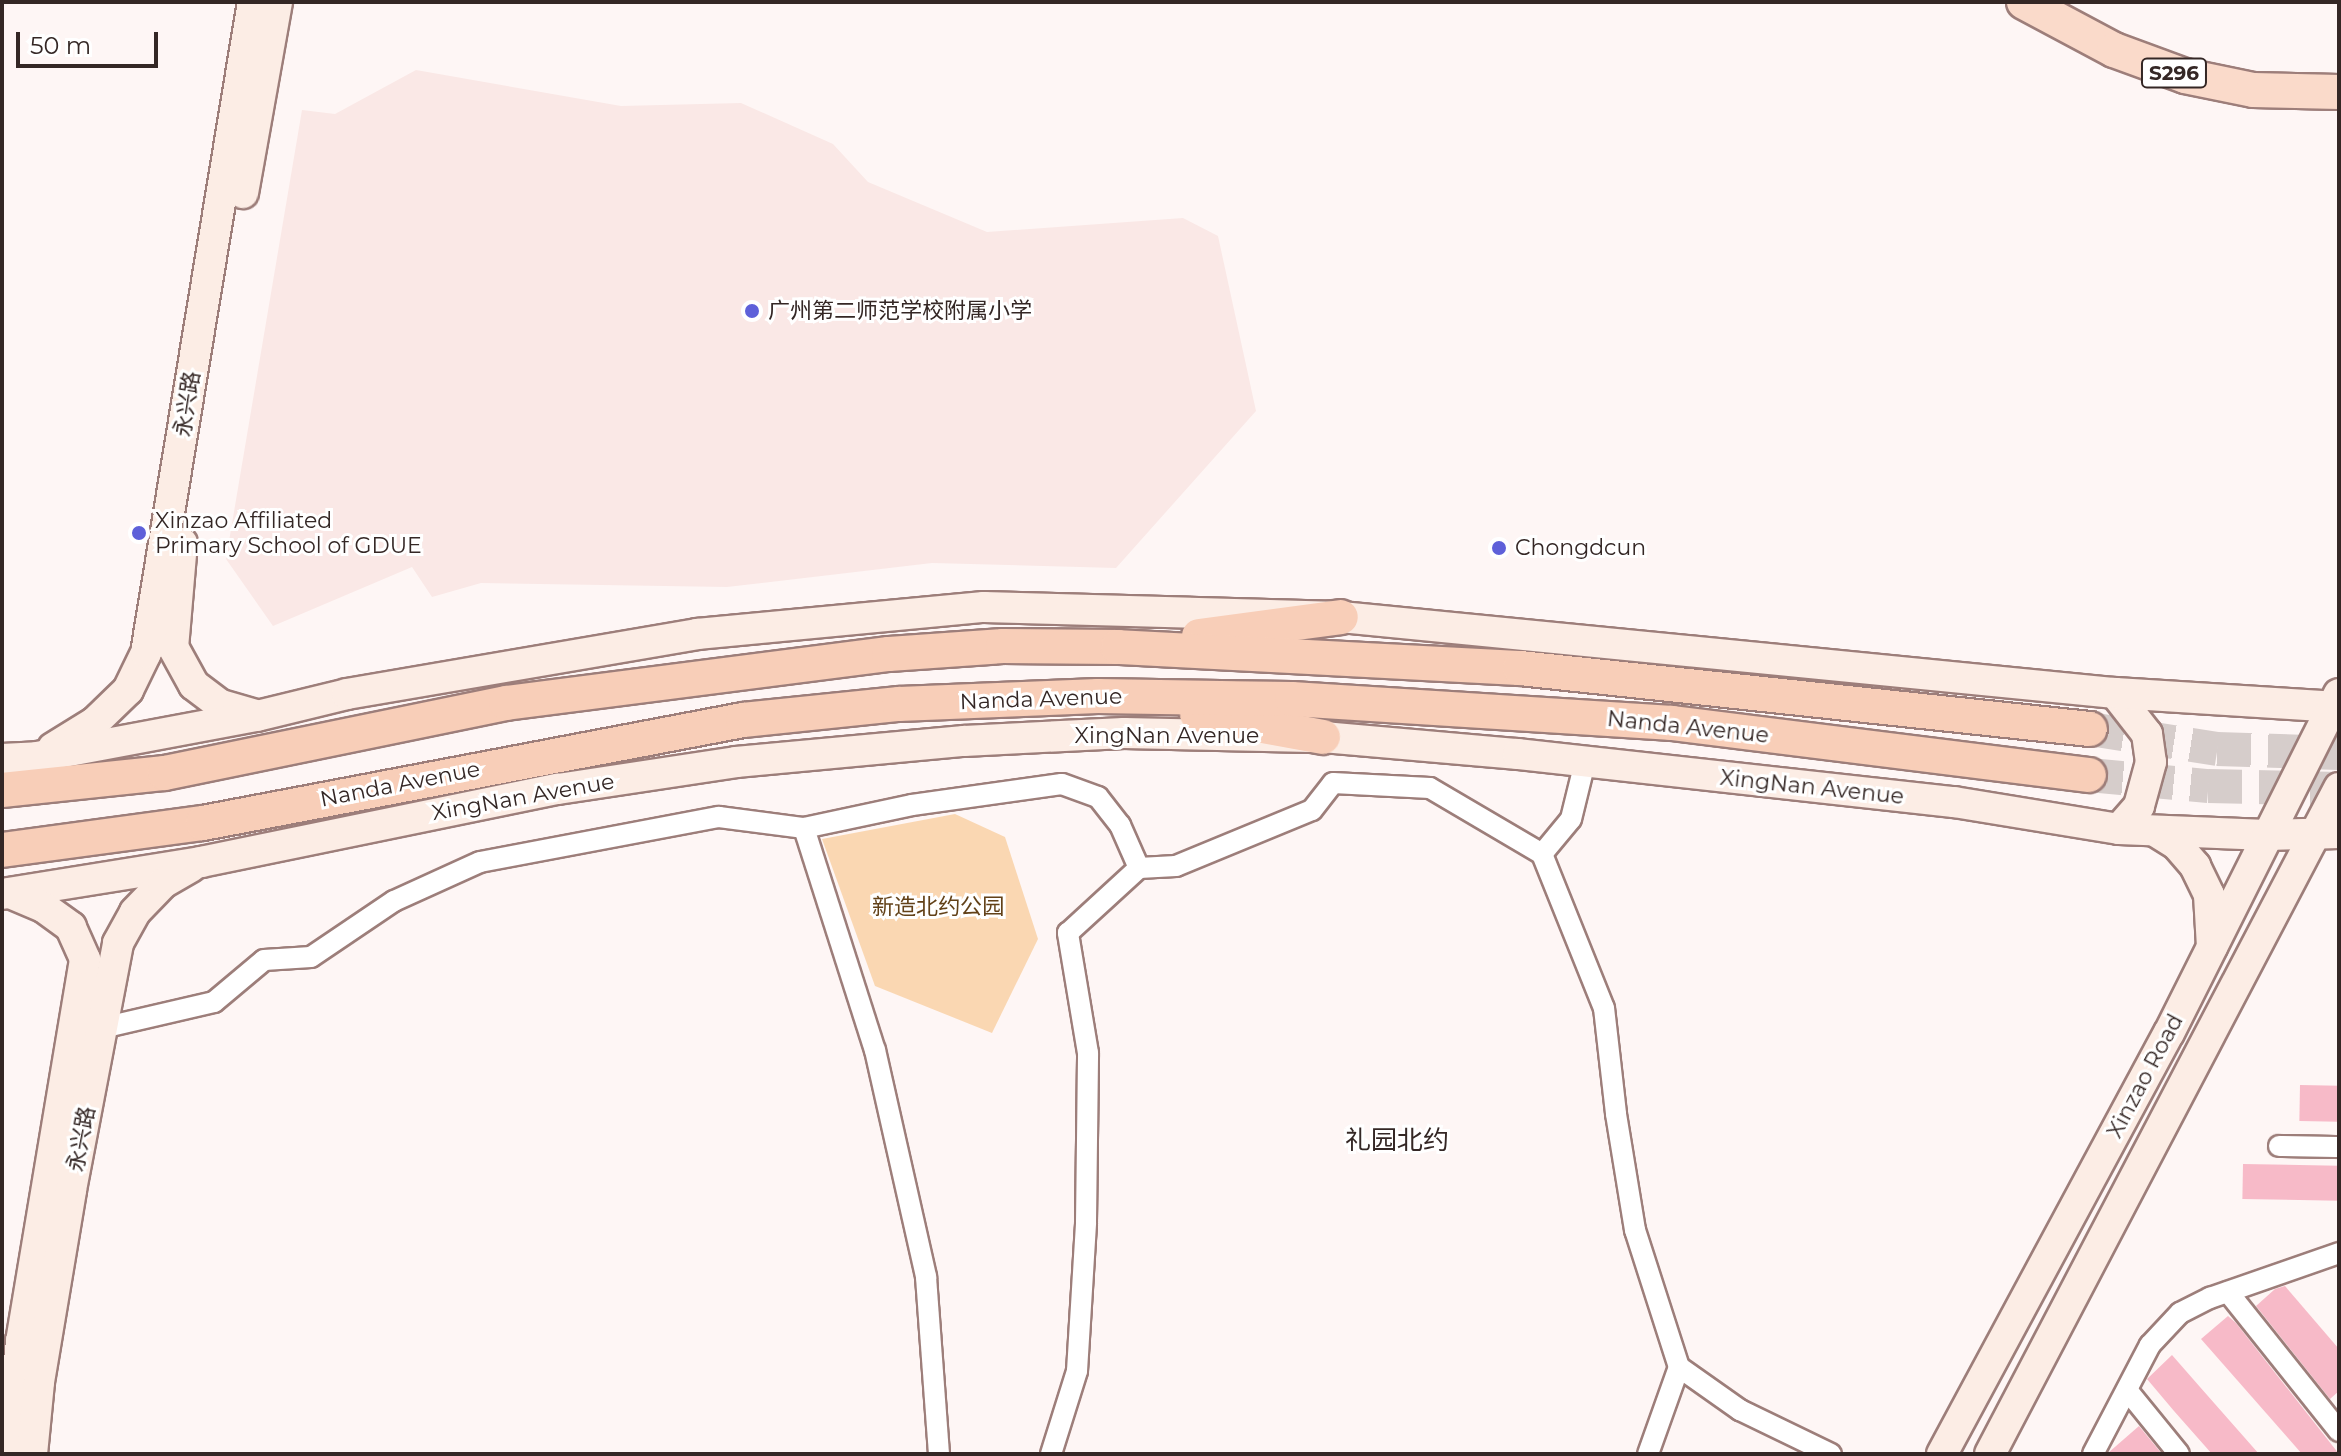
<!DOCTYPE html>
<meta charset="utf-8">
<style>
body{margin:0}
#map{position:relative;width:2341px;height:1456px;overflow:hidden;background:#fef6f5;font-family:Montserrat,"Noto Sans SC",sans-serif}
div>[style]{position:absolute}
.built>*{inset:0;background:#fae8e6}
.green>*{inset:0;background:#fad7b2}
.building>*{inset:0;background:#f7bac8;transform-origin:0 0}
.trunk-tunnel>*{height:34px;margin-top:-17px;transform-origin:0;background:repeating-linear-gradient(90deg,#d6cdcb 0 34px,transparent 0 51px)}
.roads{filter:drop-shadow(2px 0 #9d7e7a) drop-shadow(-2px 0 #9d7e7a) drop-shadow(0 2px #9d7e7a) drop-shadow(0 -2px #9d7e7a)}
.minor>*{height:20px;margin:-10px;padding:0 10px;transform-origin:10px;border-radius:10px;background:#fff}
.secondary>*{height:30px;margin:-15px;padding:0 15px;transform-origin:15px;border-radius:15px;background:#fcede5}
.primary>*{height:34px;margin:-17px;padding:0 17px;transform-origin:17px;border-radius:17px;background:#fadaca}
.trunk>*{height:34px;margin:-17px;padding:0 17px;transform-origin:17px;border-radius:17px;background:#f8ceb8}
.dots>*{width:22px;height:22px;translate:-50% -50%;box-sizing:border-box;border:4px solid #fff;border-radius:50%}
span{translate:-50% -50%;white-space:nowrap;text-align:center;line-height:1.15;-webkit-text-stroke:6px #fff;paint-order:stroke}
.shield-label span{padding:2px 6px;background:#fff;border:2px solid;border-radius:6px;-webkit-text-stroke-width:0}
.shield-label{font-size:20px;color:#342725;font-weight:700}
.poi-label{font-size:22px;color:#342725}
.left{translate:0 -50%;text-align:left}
.street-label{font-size:22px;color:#342725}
.park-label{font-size:22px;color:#624118}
.quarter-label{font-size:26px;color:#342725}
.frame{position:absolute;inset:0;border:4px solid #342725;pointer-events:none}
.scale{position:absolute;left:16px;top:32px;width:142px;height:36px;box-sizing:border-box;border:4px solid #342725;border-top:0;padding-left:10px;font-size:24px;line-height:28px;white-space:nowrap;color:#342725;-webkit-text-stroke:6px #fff;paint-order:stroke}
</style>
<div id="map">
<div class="built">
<div style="clip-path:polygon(416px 70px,621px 106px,741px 103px,833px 144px,868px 182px,987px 232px,1183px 218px,1218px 236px,1256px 411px,1116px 568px,932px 563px,727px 587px,481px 583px,432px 597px,412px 567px,273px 626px,226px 559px,302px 110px,335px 114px)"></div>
</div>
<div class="green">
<div style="clip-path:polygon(955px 814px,1005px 837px,1038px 939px,992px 1033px,875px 986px,822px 839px)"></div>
</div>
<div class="building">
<div style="left:2300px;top:1085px;width:39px;height:36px;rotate:1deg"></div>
<div style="left:2243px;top:1164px;width:96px;height:35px;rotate:1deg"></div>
<div style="clip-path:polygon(2285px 1286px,2339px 1349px,2339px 1391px,2330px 1399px,2256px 1306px,2275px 1289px)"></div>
<div style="clip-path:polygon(2228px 1316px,2236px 1323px,2339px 1454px,2302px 1454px,2201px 1339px)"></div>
<div style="clip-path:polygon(2172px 1355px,2200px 1387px,2259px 1454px,2212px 1454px,2174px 1411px,2147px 1379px)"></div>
<div style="clip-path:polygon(2139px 1426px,2162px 1454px,2108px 1454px,2108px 1453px)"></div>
</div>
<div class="trunk-tunnel">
<div style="left:2090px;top:729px;width:129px;rotate:8.9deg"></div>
<div style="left:2217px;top:749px;width:122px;rotate:1.9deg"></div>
<div style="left:2089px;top:775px;width:120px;rotate:5.3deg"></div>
<div style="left:2208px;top:786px;width:131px;rotate:1.3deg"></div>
</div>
<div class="roads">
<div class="minor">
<div style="left:804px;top:828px;width:233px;rotate:72.3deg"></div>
<div style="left:875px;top:1050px;width:233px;rotate:77.3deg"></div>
<div style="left:926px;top:1277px;width:177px;rotate:85.8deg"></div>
<div style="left:1542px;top:854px;width:45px;rotate:-50.4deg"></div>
<div style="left:1571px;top:819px;width:59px;rotate:-76.2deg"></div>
<div style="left:91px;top:1027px;width:11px;rotate:5deg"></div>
<div style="left:102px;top:1028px;width:115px;rotate:-13.1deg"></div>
<div style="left:214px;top:1002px;width:65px;rotate:-40deg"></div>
<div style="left:264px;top:960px;width:47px;rotate:-3.7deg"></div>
<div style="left:311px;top:957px;width:100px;rotate:-34deg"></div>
<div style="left:394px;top:901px;width:94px;rotate:-24.4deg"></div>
<div style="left:480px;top:862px;width:243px;rotate:-10.7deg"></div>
<div style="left:719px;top:817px;width:86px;rotate:7.4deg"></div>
<div style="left:804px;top:828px;width:110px;rotate:-12deg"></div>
<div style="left:912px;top:805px;width:151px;rotate:-8deg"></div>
<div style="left:1062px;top:784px;width:38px;rotate:20deg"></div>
<div style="left:1098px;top:797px;width:36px;rotate:52deg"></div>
<div style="left:1120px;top:825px;width:47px;rotate:66.2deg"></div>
<div style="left:2279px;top:1146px;width:60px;rotate:1deg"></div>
<div style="left:2228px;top:1292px;width:178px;rotate:51.4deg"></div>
<div style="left:2127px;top:1390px;width:82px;rotate:50.9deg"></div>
<div style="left:1051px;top:1454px;width:87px;rotate:-72.6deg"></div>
<div style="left:1077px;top:1371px;width:149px;rotate:-86.5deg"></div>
<div style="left:1086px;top:1222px;width:169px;rotate:-89.3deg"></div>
<div style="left:1088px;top:1053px;width:122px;rotate:-99.5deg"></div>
<div style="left:1068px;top:933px;width:96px;rotate:-42.5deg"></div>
<div style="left:1139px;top:868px;width:37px;rotate:-3deg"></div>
<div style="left:1176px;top:866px;width:147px;rotate:-22.4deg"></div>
<div style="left:1312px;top:810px;width:34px;rotate:-52deg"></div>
<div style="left:1333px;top:783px;width:97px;rotate:3deg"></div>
<div style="left:1430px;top:788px;width:130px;rotate:30.5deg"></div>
<div style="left:1542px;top:854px;width:166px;rotate:68.1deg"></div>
<div style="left:1604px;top:1008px;width:107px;rotate:83.5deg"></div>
<div style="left:1616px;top:1114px;width:118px;rotate:80.7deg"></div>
<div style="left:1635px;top:1230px;width:144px;rotate:72.2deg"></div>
<div style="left:1679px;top:1367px;width:75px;rotate:35.2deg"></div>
<div style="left:1740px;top:1410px;width:101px;rotate:25.8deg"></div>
<div style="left:1648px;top:1454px;width:92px;rotate:-70.4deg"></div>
<div style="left:2093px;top:1454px;width:123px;rotate:-62.4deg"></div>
<div style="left:2150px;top:1345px;width:44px;rotate:-46.8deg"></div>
<div style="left:2180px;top:1313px;width:34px;rotate:-27deg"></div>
<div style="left:2210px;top:1298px;width:137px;rotate:-19.2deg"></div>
</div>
<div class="secondary">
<div style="left:243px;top:193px;width:194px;rotate:-79.9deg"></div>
<div style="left:182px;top:543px;width:104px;rotate:94.9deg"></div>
<div style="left:173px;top:647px;width:43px;rotate:61.1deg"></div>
<div style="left:194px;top:685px;width:34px;rotate:37deg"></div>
<div style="left:221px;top:705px;width:35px;rotate:16deg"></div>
<div style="left:2115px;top:693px;width:52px;rotate:52deg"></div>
<div style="left:2147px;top:734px;width:28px;rotate:82deg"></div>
<div style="left:2151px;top:762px;width:46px;rotate:105.3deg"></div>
<div style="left:2139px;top:806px;width:30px;rotate:131deg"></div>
<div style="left:53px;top:748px;width:49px;rotate:-31.8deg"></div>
<div style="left:95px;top:722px;width:46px;rotate:-44.1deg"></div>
<div style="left:128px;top:690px;width:41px;rotate:-64.1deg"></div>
<div style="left:146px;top:653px;width:660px;rotate:-80.67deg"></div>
<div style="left:2px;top:759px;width:35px;rotate:-3deg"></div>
<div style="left:37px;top:757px;width:224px;rotate:-10.6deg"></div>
<div style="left:257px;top:716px;width:93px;rotate:-13.7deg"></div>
<div style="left:347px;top:694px;width:355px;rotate:-9.7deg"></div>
<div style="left:697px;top:634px;width:288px;rotate:-5.4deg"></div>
<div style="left:984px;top:607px;width:357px;rotate:1.6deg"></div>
<div style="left:1341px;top:617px;width:778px;rotate:5.61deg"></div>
<div style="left:2115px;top:693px;width:224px;rotate:3.6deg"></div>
<div style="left:2155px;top:831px;width:26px;rotate:32deg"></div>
<div style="left:2177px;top:845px;width:28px;rotate:49deg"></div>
<div style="left:2195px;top:866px;width:32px;rotate:64deg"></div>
<div style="left:2209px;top:895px;width:52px;rotate:86.7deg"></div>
<div style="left:2px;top:894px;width:202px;rotate:-9.1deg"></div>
<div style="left:201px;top:862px;width:364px;rotate:-11.6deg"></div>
<div style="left:558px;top:789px;width:180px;rotate:-8.6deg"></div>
<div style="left:736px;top:762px;width:229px;rotate:-5.3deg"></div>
<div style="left:964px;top:741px;width:160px;rotate:-2.9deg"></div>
<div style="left:1124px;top:733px;width:199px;rotate:1.2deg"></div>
<div style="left:1323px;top:737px;width:196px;rotate:5deg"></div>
<div style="left:1518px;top:754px;width:439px;rotate:6.3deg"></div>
<div style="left:1954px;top:802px;width:167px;rotate:9.3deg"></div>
<div style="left:2119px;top:829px;width:148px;rotate:2.3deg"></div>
<div style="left:2267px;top:835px;width:72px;rotate:-1.6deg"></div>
<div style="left:9px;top:1454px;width:113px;rotate:-83.9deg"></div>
<div style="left:21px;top:1342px;width:388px;rotate:-80.5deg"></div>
<div style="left:85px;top:959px;width:35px;rotate:-114deg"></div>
<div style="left:71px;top:927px;width:34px;rotate:-144deg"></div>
<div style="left:43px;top:907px;width:36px;rotate:-157deg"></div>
<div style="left:32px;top:1454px;width:72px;rotate:-84.4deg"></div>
<div style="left:39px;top:1382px;width:195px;rotate:-80.5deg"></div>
<div style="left:71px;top:1190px;width:251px;rotate:-79.2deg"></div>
<div style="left:118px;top:943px;width:35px;rotate:-61deg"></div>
<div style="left:135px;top:912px;width:40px;rotate:-46deg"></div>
<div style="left:163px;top:883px;width:32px;rotate:-30deg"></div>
<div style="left:1942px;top:1454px;width:478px;rotate:-61.7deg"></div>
<div style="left:2169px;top:1033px;width:379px;rotate:-63.4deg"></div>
<div style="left:1990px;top:1454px;width:752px;rotate:-62.34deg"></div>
</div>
<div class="primary">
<div style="left:2024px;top:2px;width:102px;rotate:28.1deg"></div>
<div style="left:2114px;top:50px;width:76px;rotate:20.1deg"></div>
<div style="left:2185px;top:76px;width:69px;rotate:11.6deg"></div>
<div style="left:2253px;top:90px;width:86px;rotate:1.3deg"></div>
</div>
<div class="trunk">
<div style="left:1199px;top:636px;width:143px;rotate:-7.6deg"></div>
<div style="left:1197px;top:714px;width:128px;rotate:10.3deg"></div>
<div style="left:2px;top:790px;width:164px;rotate:-6deg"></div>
<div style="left:165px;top:773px;width:348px;rotate:-11.6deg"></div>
<div style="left:506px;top:703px;width:386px;rotate:-7.3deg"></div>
<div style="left:889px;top:654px;width:114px;rotate:-4deg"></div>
<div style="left:1003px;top:646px;width:115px;rotate:0.5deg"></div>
<div style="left:1118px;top:647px;width:403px;rotate:3deg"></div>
<div style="left:1520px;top:668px;width:573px;rotate:6.11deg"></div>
<div style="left:2px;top:850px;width:203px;rotate:-7.7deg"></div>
<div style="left:203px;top:823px;width:550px;rotate:-10.8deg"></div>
<div style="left:743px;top:720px;width:157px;rotate:-5.9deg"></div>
<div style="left:899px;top:704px;width:199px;rotate:-2.3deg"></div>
<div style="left:1098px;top:696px;width:194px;rotate:0.9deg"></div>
<div style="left:1292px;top:699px;width:381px;rotate:3.6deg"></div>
<div style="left:1672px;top:723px;width:420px;rotate:7.1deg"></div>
</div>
</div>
<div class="dots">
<div style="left:752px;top:311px;background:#5e60d9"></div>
<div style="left:139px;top:533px;background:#5e60d9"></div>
<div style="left:1499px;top:548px;background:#5e60d9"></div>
</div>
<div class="shield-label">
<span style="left:2174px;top:73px">S296</span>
</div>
<div class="poi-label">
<span class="left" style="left:768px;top:311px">广州第二师范学校附属小学</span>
<span class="left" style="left:155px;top:533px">Xinzao Affiliated<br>Primary School of GDUE</span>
<span class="left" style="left:1515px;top:548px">Chongdcun</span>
</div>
<div class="street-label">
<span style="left:187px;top:404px;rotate:-81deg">永兴路</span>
<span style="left:1041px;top:699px;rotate:-2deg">Nanda Avenue</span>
<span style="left:1688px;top:727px;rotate:6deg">Nanda Avenue</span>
<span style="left:1167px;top:736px">XingNan Avenue</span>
<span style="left:400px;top:784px;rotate:-11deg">Nanda Avenue</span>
<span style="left:1812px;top:787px;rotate:6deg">XingNan Avenue</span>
<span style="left:523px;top:797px;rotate:-10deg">XingNan Avenue</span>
<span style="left:2145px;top:1076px;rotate:-62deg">Xinzao Road</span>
<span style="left:81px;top:1139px;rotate:-79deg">永兴路</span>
</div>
<div class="park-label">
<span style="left:938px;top:907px">新造北约公园</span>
</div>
<div class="quarter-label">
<span style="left:1397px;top:1141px">礼园北约</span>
</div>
<div class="frame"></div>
<div class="scale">50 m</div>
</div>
